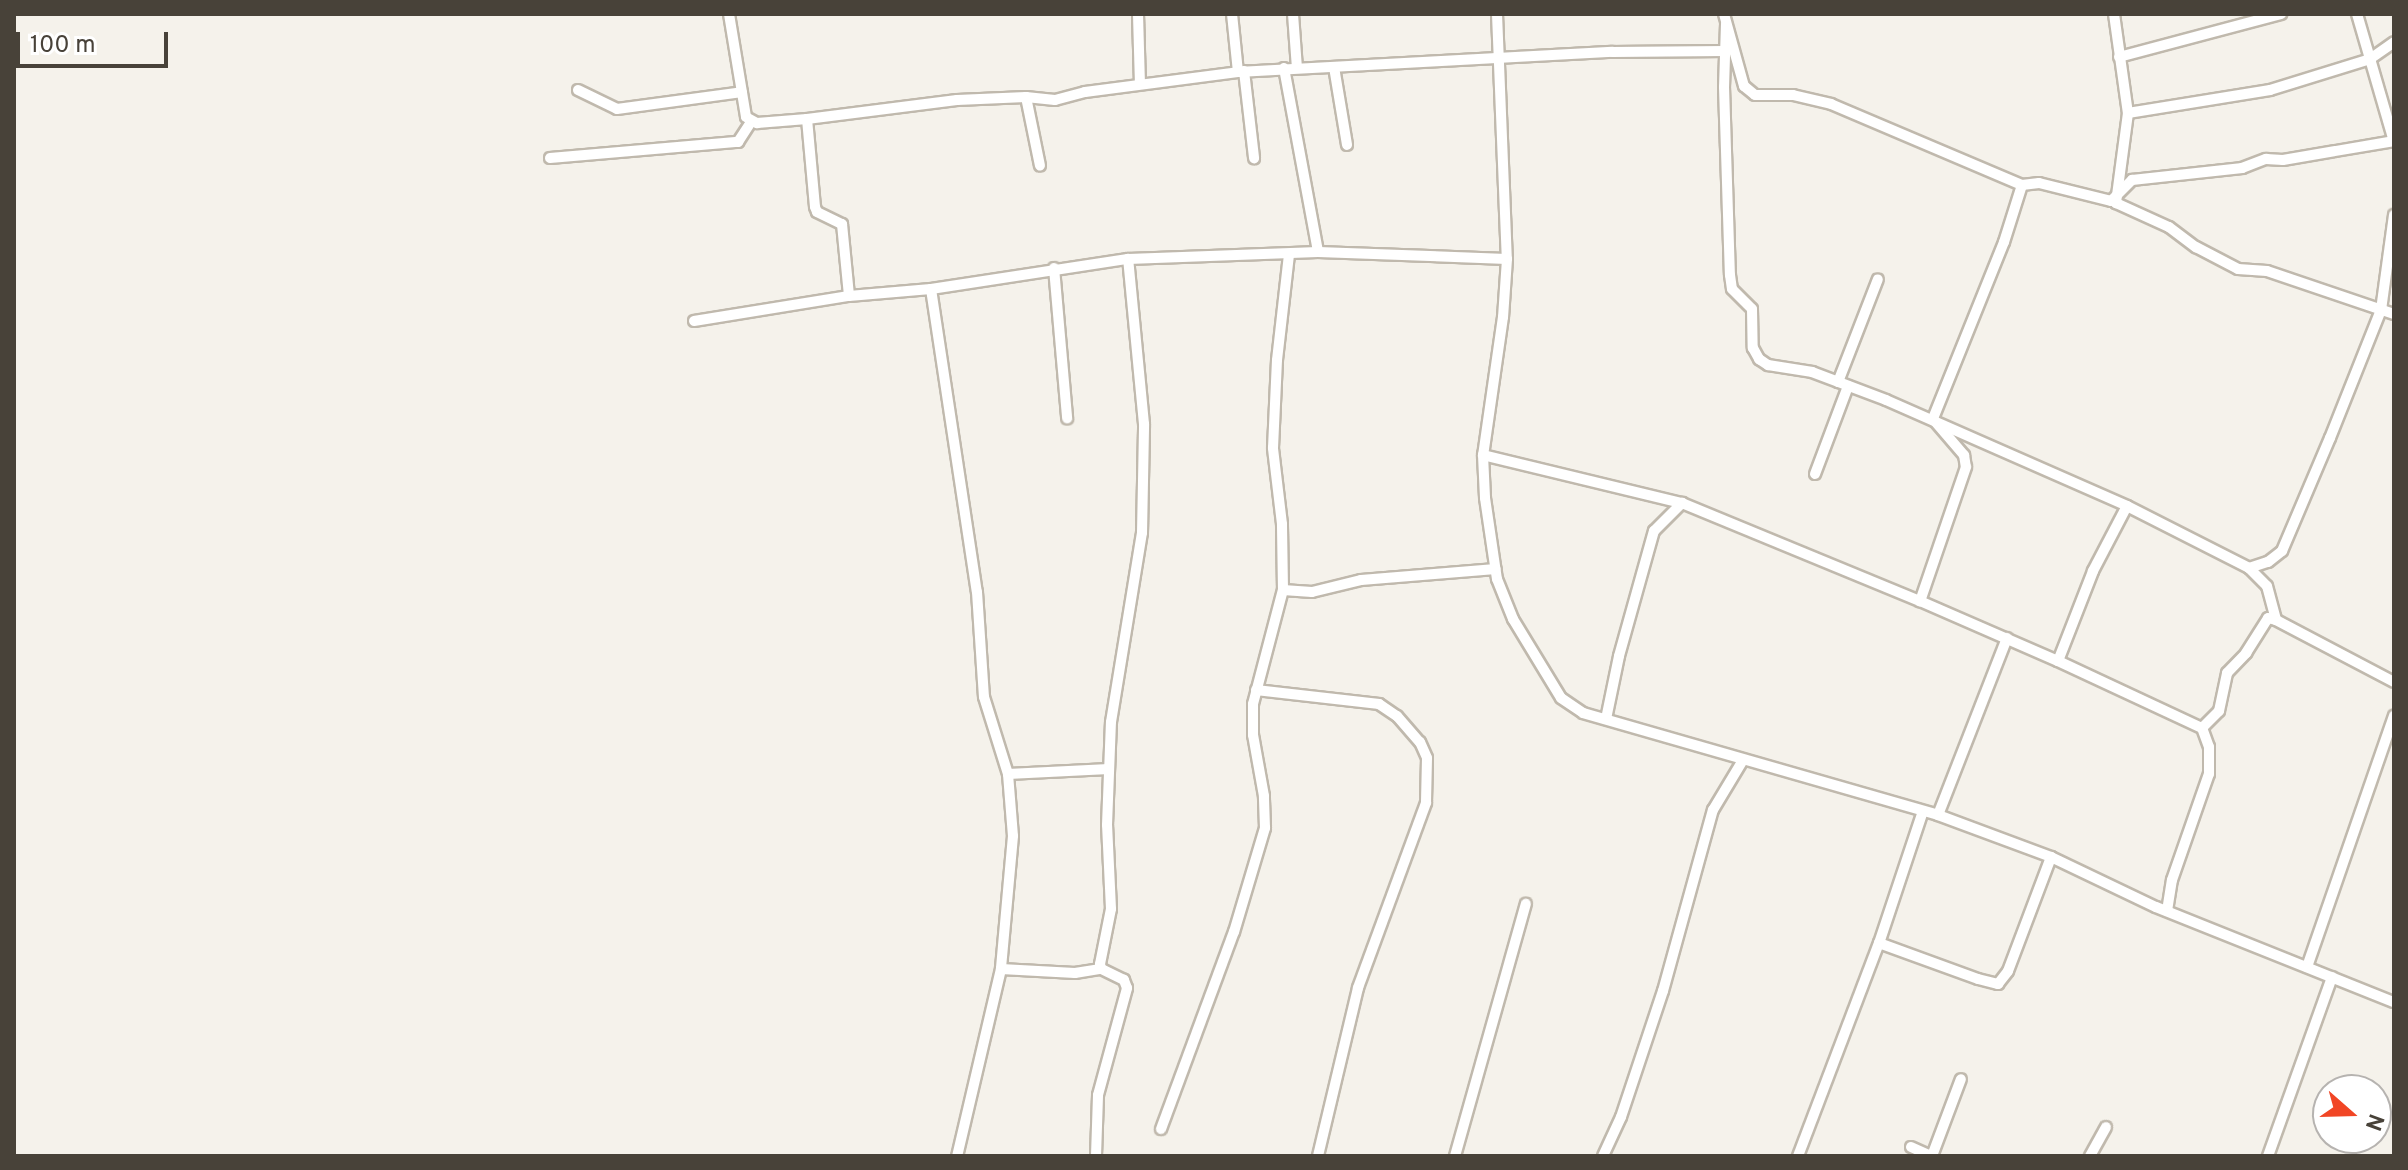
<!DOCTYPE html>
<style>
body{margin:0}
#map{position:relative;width:2408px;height:1170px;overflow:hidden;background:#f5f2eb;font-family:Overpass,sans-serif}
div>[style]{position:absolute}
.roads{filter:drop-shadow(2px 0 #c0b9ad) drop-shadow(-2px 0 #c0b9ad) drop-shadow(0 2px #c0b9ad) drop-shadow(0 -2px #c0b9ad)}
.street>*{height:10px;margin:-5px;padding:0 5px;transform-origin:5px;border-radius:5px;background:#fff}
span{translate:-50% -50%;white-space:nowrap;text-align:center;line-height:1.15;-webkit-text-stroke:7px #fff;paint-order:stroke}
.frame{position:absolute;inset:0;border:16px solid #484239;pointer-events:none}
.north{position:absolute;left:2312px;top:1074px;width:80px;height:80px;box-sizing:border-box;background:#fff;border:2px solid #b6b3b0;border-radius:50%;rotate:110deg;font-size:22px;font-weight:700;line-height:32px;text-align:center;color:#484239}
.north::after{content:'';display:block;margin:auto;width:28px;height:36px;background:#f14625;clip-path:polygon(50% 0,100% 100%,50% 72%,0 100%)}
.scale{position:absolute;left:16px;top:32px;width:152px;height:36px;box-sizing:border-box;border:4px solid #484239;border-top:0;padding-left:10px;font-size:24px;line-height:28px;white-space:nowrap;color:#484239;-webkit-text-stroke:6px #fff;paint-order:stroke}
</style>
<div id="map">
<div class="roads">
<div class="street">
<div style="left:729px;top:14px;width:104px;rotate:80.6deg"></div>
<div style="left:746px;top:117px;width:13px;rotate:29deg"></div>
<div style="left:757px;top:123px;width:50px;rotate:-4.6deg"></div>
<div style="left:807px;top:119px;width:88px;rotate:84.8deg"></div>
<div style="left:815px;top:207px;width:5px;rotate:68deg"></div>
<div style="left:817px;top:212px;width:28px;rotate:26deg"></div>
<div style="left:842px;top:224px;width:72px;rotate:84.4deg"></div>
<div style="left:849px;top:296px;width:82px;rotate:-4.9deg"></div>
<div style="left:931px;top:289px;width:306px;rotate:81.4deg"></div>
<div style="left:977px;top:592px;width:105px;rotate:86.2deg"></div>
<div style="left:984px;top:697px;width:81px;rotate:72.7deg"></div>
<div style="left:1008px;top:774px;width:62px;rotate:85.4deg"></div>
<div style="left:1013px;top:836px;width:134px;rotate:95.2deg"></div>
<div style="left:1001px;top:969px;width:192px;rotate:103.2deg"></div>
<div style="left:1138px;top:14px;width:70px;rotate:88.4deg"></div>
<div style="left:1293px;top:14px;width:54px;rotate:85.8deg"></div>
<div style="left:1497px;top:14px;width:245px;rotate:87.7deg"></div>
<div style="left:1507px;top:259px;width:58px;rotate:93.9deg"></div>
<div style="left:1503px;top:317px;width:139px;rotate:98.2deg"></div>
<div style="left:1483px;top:455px;width:43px;rotate:87.3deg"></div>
<div style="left:1485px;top:498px;width:82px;rotate:81.6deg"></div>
<div style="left:1497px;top:579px;width:43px;rotate:68.2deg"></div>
<div style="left:1513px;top:619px;width:92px;rotate:58.7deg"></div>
<div style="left:1561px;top:698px;width:27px;rotate:34deg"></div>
<div style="left:1583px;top:713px;width:369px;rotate:16deg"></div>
<div style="left:1938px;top:815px;width:121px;rotate:20.4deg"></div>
<div style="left:2051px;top:857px;width:116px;rotate:25.5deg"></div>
<div style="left:2156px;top:907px;width:256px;rotate:21.8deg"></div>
<div style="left:1724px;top:14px;width:75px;rotate:74.5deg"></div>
<div style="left:1744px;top:86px;width:14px;rotate:39deg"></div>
<div style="left:1755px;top:95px;width:38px"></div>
<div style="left:1793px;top:95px;width:39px;rotate:13deg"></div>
<div style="left:1831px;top:104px;width:207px;rotate:23deg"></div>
<div style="left:2022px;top:185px;width:17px;rotate:-7deg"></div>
<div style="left:2039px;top:183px;width:74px;rotate:14deg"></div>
<div style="left:2111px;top:201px;width:30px;rotate:-45deg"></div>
<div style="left:2132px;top:180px;width:111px;rotate:-6.2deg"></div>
<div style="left:2242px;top:168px;width:26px;rotate:-21deg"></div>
<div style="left:2266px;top:159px;width:17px;rotate:3deg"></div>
<div style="left:2283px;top:160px;width:113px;rotate:-9.7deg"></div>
<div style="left:2114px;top:14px;width:100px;rotate:82deg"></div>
<div style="left:2128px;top:113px;width:91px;rotate:97.6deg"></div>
<div style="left:2116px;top:203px;width:58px;rotate:24.4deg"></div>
<div style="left:2169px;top:227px;width:34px;rotate:37deg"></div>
<div style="left:2196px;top:247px;width:47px;rotate:27.6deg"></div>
<div style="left:2238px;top:269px;width:29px;rotate:4deg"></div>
<div style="left:2267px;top:271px;width:134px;rotate:18.7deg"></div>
<div style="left:2357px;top:14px;width:132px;rotate:73.8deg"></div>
<div style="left:1726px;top:24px;width:63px;rotate:91.8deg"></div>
<div style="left:1724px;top:87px;width:188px;rotate:88.2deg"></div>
<div style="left:1730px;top:275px;width:14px;rotate:82deg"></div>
<div style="left:1732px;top:289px;width:28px;rotate:45deg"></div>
<div style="left:1752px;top:309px;width:39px;rotate:89deg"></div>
<div style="left:1753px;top:348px;width:13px;rotate:61deg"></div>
<div style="left:1759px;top:359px;width:11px;rotate:34deg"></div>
<div style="left:1768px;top:365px;width:45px;rotate:9deg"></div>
<div style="left:1812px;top:372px;width:79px;rotate:20.7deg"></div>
<div style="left:1886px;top:400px;width:263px;rotate:23.7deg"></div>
<div style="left:2127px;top:506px;width:137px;rotate:26.9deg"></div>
<div style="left:2249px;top:568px;width:25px;rotate:45deg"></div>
<div style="left:2267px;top:586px;width:35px;rotate:75deg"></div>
<div style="left:2276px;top:620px;width:133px;rotate:27.7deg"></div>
<div style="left:2119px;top:57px;width:168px;rotate:-14.9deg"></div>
<div style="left:1334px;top:67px;width:79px;rotate:80.5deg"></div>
<div style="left:1284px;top:68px;width:187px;rotate:79.5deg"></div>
<div style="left:1244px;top:71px;width:88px;rotate:83.4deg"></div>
<div style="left:1238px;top:72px;width:375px;rotate:-3.1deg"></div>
<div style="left:1612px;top:52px;width:113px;rotate:-0.5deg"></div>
<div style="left:578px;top:90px;width:43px;rotate:26deg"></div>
<div style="left:617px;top:109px;width:126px;rotate:-7.7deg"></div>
<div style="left:1026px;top:97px;width:70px;rotate:78.5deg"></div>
<div style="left:2128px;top:113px;width:144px;rotate:-9.2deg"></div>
<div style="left:2270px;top:90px;width:105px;rotate:-17.2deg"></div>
<div style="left:2370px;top:59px;width:29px;rotate:-35deg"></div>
<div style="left:807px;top:119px;width:151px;rotate:-7.2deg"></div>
<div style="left:957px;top:100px;width:69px;rotate:-2.5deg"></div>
<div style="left:1026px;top:97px;width:29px;rotate:6deg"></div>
<div style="left:1055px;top:100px;width:31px;rotate:-15deg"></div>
<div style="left:1085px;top:92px;width:154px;rotate:-7.4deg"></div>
<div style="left:1238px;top:72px;width:58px;rotate:-95.9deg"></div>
<div style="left:550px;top:158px;width:189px;rotate:-4.9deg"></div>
<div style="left:738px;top:142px;width:24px;rotate:-57deg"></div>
<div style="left:2022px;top:185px;width:60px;rotate:107.5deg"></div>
<div style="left:2004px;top:242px;width:191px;rotate:111.9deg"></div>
<div style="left:1933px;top:419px;width:48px;rotate:49.3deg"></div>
<div style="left:1964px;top:455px;width:12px;rotate:81deg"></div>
<div style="left:1966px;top:467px;width:142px;rotate:108.9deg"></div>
<div style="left:1920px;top:601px;width:150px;rotate:23.5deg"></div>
<div style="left:2058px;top:661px;width:97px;rotate:-68.7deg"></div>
<div style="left:2093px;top:571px;width:73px;rotate:-62.4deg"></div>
<div style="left:1054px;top:268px;width:151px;rotate:85deg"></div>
<div style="left:931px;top:289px;width:199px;rotate:-8.7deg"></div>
<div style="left:1128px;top:259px;width:190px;rotate:-2.1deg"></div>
<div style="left:1318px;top:252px;width:189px;rotate:2.1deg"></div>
<div style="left:694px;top:321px;width:157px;rotate:-9.2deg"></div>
<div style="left:1838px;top:382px;width:110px;rotate:-68.8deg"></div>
<div style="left:1483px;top:455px;width:205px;rotate:13.6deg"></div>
<div style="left:1682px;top:503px;width:257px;rotate:22.4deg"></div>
<div style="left:1815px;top:474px;width:94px;rotate:-69.4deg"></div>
<div style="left:2249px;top:568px;width:20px;rotate:-18deg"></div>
<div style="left:2268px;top:562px;width:18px;rotate:-38deg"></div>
<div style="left:2282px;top:551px;width:123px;rotate:-67deg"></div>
<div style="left:2330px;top:438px;width:138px;rotate:-68.3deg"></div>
<div style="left:2381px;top:310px;width:96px;rotate:-82.2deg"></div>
<div style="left:1283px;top:590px;width:29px;rotate:4deg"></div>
<div style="left:1312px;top:592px;width:50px;rotate:-13.8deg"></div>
<div style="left:1361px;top:580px;width:135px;rotate:-4.7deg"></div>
<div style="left:2058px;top:661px;width:159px;rotate:25deg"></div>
<div style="left:1256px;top:690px;width:124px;rotate:6.5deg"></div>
<div style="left:1379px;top:704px;width:22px;rotate:34deg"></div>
<div style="left:1397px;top:716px;width:35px;rotate:49deg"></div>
<div style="left:1420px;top:742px;width:17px;rotate:66deg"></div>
<div style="left:1427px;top:758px;width:45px;rotate:91.3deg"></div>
<div style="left:1426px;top:803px;width:197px;rotate:110.2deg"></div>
<div style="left:1358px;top:988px;width:173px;rotate:103.4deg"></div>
<div style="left:1606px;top:719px;width:64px;rotate:-78.3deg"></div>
<div style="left:1619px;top:656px;width:130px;rotate:-74.4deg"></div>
<div style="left:1654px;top:531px;width:40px;rotate:-45deg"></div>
<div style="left:1008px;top:774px;width:101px;rotate:-2.8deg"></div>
<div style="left:1923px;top:811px;width:139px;rotate:108.4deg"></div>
<div style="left:1879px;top:943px;width:105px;rotate:20deg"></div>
<div style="left:1978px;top:979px;width:21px;rotate:14deg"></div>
<div style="left:1998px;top:984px;width:16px;rotate:-52deg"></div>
<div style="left:2008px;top:971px;width:122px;rotate:-69.3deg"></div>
<div style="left:1938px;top:815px;width:190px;rotate:-68.7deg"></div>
<div style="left:2167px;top:911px;width:31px;rotate:-81deg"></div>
<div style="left:2172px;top:880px;width:112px;rotate:-70.8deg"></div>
<div style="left:2209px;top:774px;width:27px;rotate:-90deg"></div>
<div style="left:2209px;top:747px;width:20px;rotate:-110deg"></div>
<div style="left:2202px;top:728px;width:24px;rotate:-45deg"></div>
<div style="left:2219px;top:711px;width:39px;rotate:-78deg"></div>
<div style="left:2227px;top:673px;width:28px;rotate:-46deg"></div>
<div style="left:2246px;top:653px;width:41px;rotate:-57.8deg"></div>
<div style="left:2268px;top:618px;width:8px;rotate:14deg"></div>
<div style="left:2307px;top:967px;width:266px;rotate:-70.9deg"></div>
<div style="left:1001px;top:969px;width:74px;rotate:3.1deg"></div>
<div style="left:1075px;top:973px;width:26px;rotate:-9deg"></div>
<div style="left:1161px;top:1129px;width:210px;rotate:-69.7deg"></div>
<div style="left:1234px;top:932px;width:109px;rotate:-73.4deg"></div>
<div style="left:1265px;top:828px;width:32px;rotate:-92deg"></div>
<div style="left:1264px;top:796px;width:62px;rotate:-100.2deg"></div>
<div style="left:1253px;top:735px;width:31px;rotate:-90deg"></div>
<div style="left:1253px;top:704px;width:118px;rotate:-75.3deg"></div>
<div style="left:1283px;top:590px;width:66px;rotate:-90.9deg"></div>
<div style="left:1282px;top:524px;width:77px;rotate:-96.8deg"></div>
<div style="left:1273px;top:448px;width:88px;rotate:-87.4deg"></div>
<div style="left:1277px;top:360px;width:106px;rotate:-83.5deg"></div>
<div style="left:1911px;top:1147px;width:22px;rotate:24deg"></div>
<div style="left:1096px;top:1156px;width:61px;rotate:-88.1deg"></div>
<div style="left:1098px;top:1095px;width:111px;rotate:-74.8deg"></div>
<div style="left:1127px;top:988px;width:9px;rotate:-111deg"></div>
<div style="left:1124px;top:980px;width:25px;rotate:-154deg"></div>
<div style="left:1101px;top:969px;width:5px;rotate:-101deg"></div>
<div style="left:1100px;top:964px;width:56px;rotate:-78.7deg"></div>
<div style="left:1111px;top:909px;width:84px;rotate:-92.7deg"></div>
<div style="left:1107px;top:825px;width:103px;rotate:-87.8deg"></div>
<div style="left:1111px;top:722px;width:192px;rotate:-80.7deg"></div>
<div style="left:1142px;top:533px;width:109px;rotate:-88.9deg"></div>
<div style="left:1144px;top:424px;width:166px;rotate:-95.5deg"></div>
<div style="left:1455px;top:1156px;width:262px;rotate:-74.3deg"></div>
<div style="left:1603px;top:1156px;width:43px;rotate:-65.2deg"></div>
<div style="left:1621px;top:1117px;width:133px;rotate:-71.6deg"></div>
<div style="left:1663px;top:991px;width:188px;rotate:-74.6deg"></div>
<div style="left:1713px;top:810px;width:58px;rotate:-59deg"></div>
<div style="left:1798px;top:1156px;width:228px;rotate:-69.2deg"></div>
<div style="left:1932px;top:1156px;width:82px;rotate:-69.4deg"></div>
<div style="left:2090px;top:1156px;width:33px;rotate:-61deg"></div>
<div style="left:2268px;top:1156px;width:190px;rotate:-70.3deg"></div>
</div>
</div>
<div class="frame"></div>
<div class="north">N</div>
<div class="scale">100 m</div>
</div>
